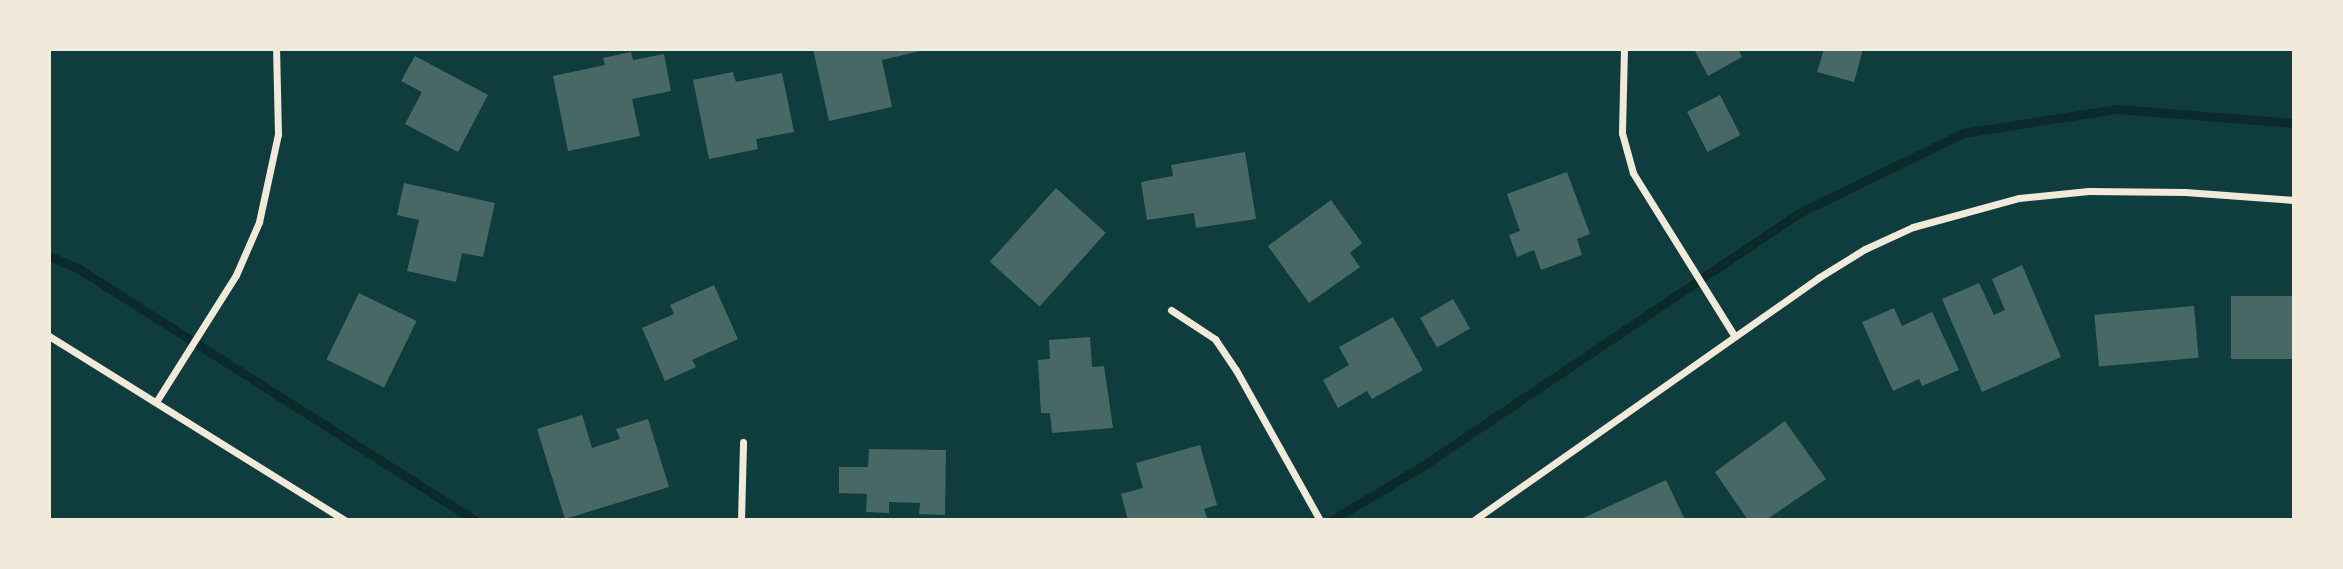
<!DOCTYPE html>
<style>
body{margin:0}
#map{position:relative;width:2343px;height:569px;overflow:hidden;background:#0f3d3e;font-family:Mulish,sans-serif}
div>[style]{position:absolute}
.stream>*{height:9px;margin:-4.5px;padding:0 4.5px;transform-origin:4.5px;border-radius:4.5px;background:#0a2a2b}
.building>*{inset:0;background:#486865;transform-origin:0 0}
.minor>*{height:7px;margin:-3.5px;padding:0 3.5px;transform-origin:3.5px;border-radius:3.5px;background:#f1e9da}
span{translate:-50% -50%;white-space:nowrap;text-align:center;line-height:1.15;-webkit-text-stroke:7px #f1e9da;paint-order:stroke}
.frame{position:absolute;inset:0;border:51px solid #f1e9da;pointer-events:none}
</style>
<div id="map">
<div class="stream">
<div style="left:49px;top:256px;width:33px;rotate:23deg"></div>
<div style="left:79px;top:269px;width:469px;rotate:32.4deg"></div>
<div style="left:1332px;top:520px;width:107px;rotate:-30.9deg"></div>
<div style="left:1424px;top:465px;width:452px;rotate:-33.9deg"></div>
<div style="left:1799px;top:213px;width:182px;rotate:-26deg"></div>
<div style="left:1963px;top:133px;width:156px;rotate:-8.9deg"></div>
<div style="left:2117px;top:109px;width:178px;rotate:4.5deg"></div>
</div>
<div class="building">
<div style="clip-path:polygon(813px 49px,924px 49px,924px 50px,882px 60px,892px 107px,829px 121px)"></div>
<div style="clip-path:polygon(1694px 49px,1738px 49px,1742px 57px,1708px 76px)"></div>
<div style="clip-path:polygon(1824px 49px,1863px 49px,1854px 82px,1817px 72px)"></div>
<div style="clip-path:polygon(631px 52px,633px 60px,664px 54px,671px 91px,632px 99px,640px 136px,568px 151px,553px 76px,605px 65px,603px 58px)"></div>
<div style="clip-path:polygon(415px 56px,488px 95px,458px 152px,405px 124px,422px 92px,401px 81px)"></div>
<div style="clip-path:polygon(733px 72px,736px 82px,782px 73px,794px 132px,756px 139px,758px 149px,709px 159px,693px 80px)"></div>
<div style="left:1720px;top:95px;width:45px;height:37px;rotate:63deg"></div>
<div style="clip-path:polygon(1245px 152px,1256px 219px,1196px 228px,1194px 213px,1147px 220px,1141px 182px,1173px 176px,1171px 165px)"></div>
<div style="clip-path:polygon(1567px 172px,1590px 234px,1577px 239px,1582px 255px,1541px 270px,1534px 250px,1517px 257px,1509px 235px,1520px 231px,1507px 194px)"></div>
<div style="clip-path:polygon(404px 183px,495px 203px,483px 257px,462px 253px,456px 282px,407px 271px,419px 220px,397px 215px)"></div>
<div style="left:1056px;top:188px;width:67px;height:99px;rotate:42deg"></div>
<div style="clip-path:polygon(1331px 200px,1362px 243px,1350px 253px,1360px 267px,1309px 303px,1268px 246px)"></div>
<div style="clip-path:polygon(2022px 265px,2061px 357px,1982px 392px,1942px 299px,1979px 283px,1994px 315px,2005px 310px,1992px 279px)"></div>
<div style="clip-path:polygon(714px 285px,738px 339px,692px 360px,696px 367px,665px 381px,642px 328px,674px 314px,670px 305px)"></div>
<div style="left:359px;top:293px;width:64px;height:74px;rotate:26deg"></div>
<div style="left:2294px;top:296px;width:63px;height:63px;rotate:90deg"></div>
<div style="left:1453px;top:299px;width:34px;height:38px;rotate:60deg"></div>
<div style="left:2194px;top:306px;width:52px;height:100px;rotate:85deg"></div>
<div style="clip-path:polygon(1894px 308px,1902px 326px,1932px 312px,1959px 370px,1922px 386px,1919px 379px,1893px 391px,1862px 322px)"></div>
<div style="clip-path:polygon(1393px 317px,1423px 370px,1372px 399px,1367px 391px,1338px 408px,1323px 380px,1349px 365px,1339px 347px)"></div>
<div style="clip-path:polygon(1090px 337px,1092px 367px,1104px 366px,1113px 428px,1052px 433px,1050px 413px,1041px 413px,1038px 360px,1050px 359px,1049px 340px)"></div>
<div style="clip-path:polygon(582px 415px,592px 448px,620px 439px,616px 429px,648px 419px,669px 487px,565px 519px,537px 429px)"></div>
<div style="clip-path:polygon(1785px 421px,1826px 479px,1766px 520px,1748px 520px,1715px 472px)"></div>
<div style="clip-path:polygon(1200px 445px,1217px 505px,1204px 509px,1208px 520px,1128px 520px,1121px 494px,1143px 488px,1136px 463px)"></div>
<div style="clip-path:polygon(869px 449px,946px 450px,945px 515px,919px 514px,920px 503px,889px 502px,889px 513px,866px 512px,867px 494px,839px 493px,839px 467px,868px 467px)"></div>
<div style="clip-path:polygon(1666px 480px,1685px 520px,1579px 520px)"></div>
</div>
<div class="minor">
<div style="left:1624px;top:49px;width:84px;rotate:91.4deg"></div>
<div style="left:1622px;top:133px;width:41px;rotate:74.6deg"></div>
<div style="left:1633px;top:173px;width:191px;rotate:58.1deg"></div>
<div style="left:1171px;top:310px;width:53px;rotate:33.4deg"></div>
<div style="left:1215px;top:339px;width:37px;rotate:56deg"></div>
<div style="left:1236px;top:370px;width:172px;rotate:60.8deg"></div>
<div style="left:49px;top:336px;width:349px;rotate:31.9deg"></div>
<div style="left:156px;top:402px;width:150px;rotate:-57.8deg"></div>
<div style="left:236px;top:275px;width:58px;rotate:-66.5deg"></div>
<div style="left:259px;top:222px;width:90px;rotate:-77.8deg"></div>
<div style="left:278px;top:134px;width:85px;rotate:-91.3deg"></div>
<div style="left:741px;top:520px;width:78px;rotate:-88.5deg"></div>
<div style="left:1474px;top:520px;width:421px;rotate:-35.1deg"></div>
<div style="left:1818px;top:278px;width:55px;rotate:-31.7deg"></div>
<div style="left:1865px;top:249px;width:53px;rotate:-24.6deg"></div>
<div style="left:1913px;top:227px;width:110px;rotate:-15.3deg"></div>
<div style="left:2019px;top:198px;width:70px;rotate:-5.7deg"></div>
<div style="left:2089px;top:191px;width:96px;rotate:0.6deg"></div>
<div style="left:2185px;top:192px;width:109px;rotate:4.2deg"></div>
</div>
<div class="frame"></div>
</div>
